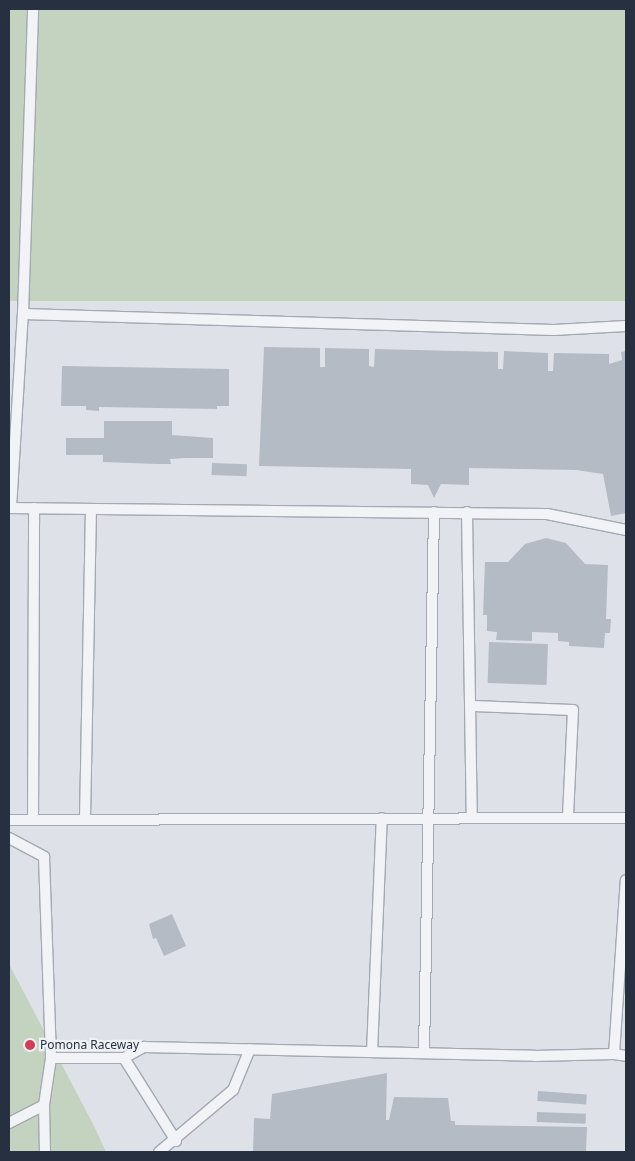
<!DOCTYPE html>
<style>
body{margin:0}
#map{position:relative;width:635px;height:1161px;overflow:hidden;background:#dee2e8;font-family:"Noto Sans",sans-serif}
div>[style]{position:absolute}
.green>*{inset:0;background:#c4d3bf;transform-origin:0 0}
.building>*{inset:0;background:#b5bbc5;transform-origin:0 0}
.roads{filter:drop-shadow(1px 0 #a3a9b2) drop-shadow(-1px 0 #a3a9b2) drop-shadow(0 1px #a3a9b2) drop-shadow(0 -1px #a3a9b2)}
.lane>*{height:10px;margin:-5px;padding:0 5px;transform-origin:5px;border-radius:5px;background:#f1f3f7}
.dots>*{width:14px;height:14px;translate:-50% -50%;box-sizing:border-box;border:2px solid #eef1f6;border-radius:50%}
span{translate:-50% -50%;white-space:nowrap;text-align:center;line-height:1.15;-webkit-text-stroke:4.5px #eef1f6;paint-order:stroke}
.poi-label{font-size:12px;color:#273040}
.left{translate:0 -50%;text-align:left}
.frame{position:absolute;inset:0;border:10px solid #273040;pointer-events:none}
</style>
<div id="map">
<div class="green">
<div style="left:9px;top:9px;width:617px;height:292px"></div>
<div style="clip-path:polygon(9px 964px,94px 1126px,106px 1152px,9px 1152px)"></div>
</div>
<div class="building">
<div style="clip-path:polygon(264px 347px,320px 348px,320px 367px,325px 367px,325px 348px,369px 349px,369px 366px,374px 367px,375px 349px,498px 352px,498px 369px,503px 369px,504px 351px,548px 353px,548px 371px,553px 371px,554px 353px,609px 354px,609px 364px,622px 360px,621px 352px,626px 351px,626px 513px,611px 516px,603px 474px,576px 470px,469px 468px,469px 485px,441px 484px,434px 498px,428px 485px,411px 484px,411px 469px,259px 466px)"></div>
<div style="clip-path:polygon(62px 366px,229px 369px,229px 406px,217px 406px,217px 409px,99px 407px,99px 411px,86px 410px,86px 406px,61px 406px)"></div>
<div style="clip-path:polygon(104px 421px,172px 421px,172px 435px,213px 438px,213px 458px,186px 458px,170px 459px,171px 464px,157px 464px,103px 462px,103px 455px,66px 455px,66px 438px,104px 438px)"></div>
<div style="left:212px;top:463px;width:35px;height:12px;rotate:2deg"></div>
<div style="clip-path:polygon(546px 538px,566px 543px,585px 564px,608px 565px,606px 619px,611px 619px,610px 633px,605px 633px,604px 648px,569px 646px,569px 642px,558px 641px,558px 633px,532px 632px,532px 641px,496px 640px,497px 632px,487px 631px,487px 615px,483px 615px,485px 562px,508px 562px,525px 544px)"></div>
<div style="left:489px;top:642px;width:59px;height:41px;rotate:2deg"></div>
<div style="clip-path:polygon(172px 914px,186px 946px,164px 956px,156px 938px,153px 939px,149px 924px)"></div>
<div style="clip-path:polygon(387px 1073px,386px 1120px,389px 1120px,394px 1097px,448px 1098px,451px 1121px,455px 1121px,455px 1125px,587px 1127px,586px 1152px,253px 1152px,254px 1118px,270px 1119px,272px 1094px)"></div>
<div style="left:538px;top:1091px;width:49px;height:10px;rotate:4deg"></div>
<div style="left:537px;top:1112px;width:49px;height:10px;rotate:2deg"></div>
</div>
<div class="roads">
<div class="lane">
<div style="left:23px;top:314px;width:305px;rotate:-88.1deg"></div>
<div style="left:9px;top:508px;width:538px;rotate:0.64deg"></div>
<div style="left:547px;top:514px;width:81px;rotate:11.4deg"></div>
<div style="left:11px;top:508px;width:194px;rotate:-86.5deg"></div>
<div style="left:23px;top:314px;width:531px;rotate:1.73deg"></div>
<div style="left:554px;top:330px;width:72px;rotate:-3.2deg"></div>
<div style="left:467px;top:512px;width:306px;rotate:89.1deg"></div>
<div style="left:473px;top:706px;width:100px;rotate:2.3deg"></div>
<div style="left:573px;top:710px;width:108px;rotate:92.7deg"></div>
<div style="left:9px;top:820px;width:617px;rotate:-0.19deg"></div>
<div style="left:33px;top:820px;width:312px;rotate:-89.8deg"></div>
<div style="left:85px;top:820px;width:311px;rotate:-88.9deg"></div>
<div style="left:9px;top:838px;width:40px;rotate:28deg"></div>
<div style="left:44px;top:857px;width:201px;rotate:88deg"></div>
<div style="left:51px;top:1058px;width:73px"></div>
<div style="left:124px;top:1058px;width:98px;rotate:57.9deg"></div>
<div style="left:372px;top:1052px;width:234px;rotate:-87.6deg"></div>
<div style="left:424px;top:1053px;width:541px;rotate:-88.94deg"></div>
<div style="left:614px;top:1054px;width:12px;rotate:9deg"></div>
<div style="left:124px;top:1058px;width:23px;rotate:-29deg"></div>
<div style="left:144px;top:1047px;width:391px;rotate:1.3deg"></div>
<div style="left:535px;top:1056px;width:79px;rotate:-1.5deg"></div>
<div style="left:614px;top:1054px;width:174px;rotate:-86.1deg"></div>
<div style="left:44px;top:1105px;width:48px;rotate:-81.5deg"></div>
<div style="left:9px;top:1123px;width:39px;rotate:-27deg"></div>
<div style="left:44px;top:1105px;width:47px;rotate:88.8deg"></div>
<div style="left:159px;top:1152px;width:97px;rotate:-40deg"></div>
<div style="left:233px;top:1090px;width:44px;rotate:-67.5deg"></div>
</div>
</div>
<div class="dots">
<div style="left:30px;top:1045px;background:#d43c55"></div>
</div>
<div class="poi-label">
<span class="left" style="left:40px;top:1045px">Pomona Raceway</span>
</div>
<div class="frame"></div>
</div>
